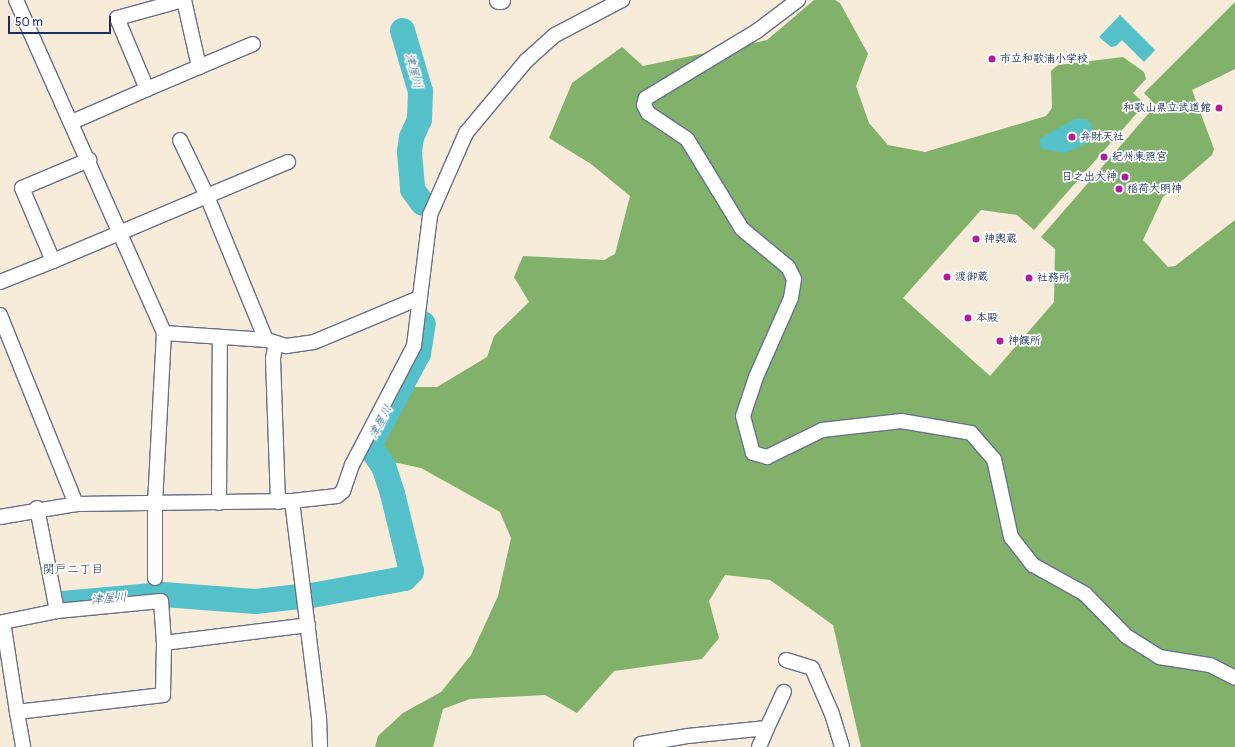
<!DOCTYPE html>
<meta charset="utf-8">
<style>
body{margin:0}
#map{position:relative;width:1235px;height:747px;overflow:hidden;background:#f7ecda;font-family:Pangolin,"Klee One",sans-serif}
div>[style]{position:absolute}
.forest>*{inset:0;background:#81b16b}
.water>*{inset:0;background:#54c1ca}
.river>*{height:25px;margin:-12.5px;padding:0 12.5px;transform-origin:12.5px;border-radius:12.5px;background:#54c1ca}
.roads{filter:drop-shadow(1px 0 #687189) drop-shadow(-1px 0 #687189) drop-shadow(0 1px #687189) drop-shadow(0 -1px #687189)}
.minor>*{height:14px;margin:-7px;padding:0 7px;transform-origin:7px;border-radius:7px;background:#fff}
.tertiary>*{height:17px;margin:-8.5px;padding:0 8.5px;transform-origin:8.5px;border-radius:8.5px;background:#fff}
.dots>*{width:11px;height:11px;translate:-50% -50%;box-sizing:border-box;border:2px solid #fff;border-radius:50%}
span{translate:-50% -50%;white-space:nowrap;text-align:center;line-height:1.15;-webkit-text-stroke:3.5px #fff;paint-order:stroke}
.poi-label{font-size:11px;color:#1b2f5e;font-weight:700}
.left{translate:0 -50%;text-align:left}
.right{translate:-100% -50%;text-align:right}
.water-label{font-size:12px;color:#2f6284;font-style:italic}
.neighbourhood-label{font-size:12px;color:#1b2f5e}
.scale{position:absolute;left:8px;top:16px;width:103px;height:18px;box-sizing:border-box;border:2px solid #1b2f5e;border-top:0;padding-left:5px;font-size:12px;line-height:14px;white-space:nowrap;color:#1b2f5e;-webkit-text-stroke:3px #fff;paint-order:stroke}
</style>
<div id="map">
<div class="forest">
<div style="clip-path:polygon(814px 0,835px 0,840px 3px,868px 54px,856px 86px,869px 123px,888px 145px,925px 152px,1046px 116px,1052px 108px,1051px 71px,1058px 65px,1123px 57px,1144px 72px,1146px 79px,1133px 93px,1145px 104px,1034px 230px,1017px 215px,981px 210px,903px 298px,990px 376px,1054px 302px,1055px 249px,1041px 237px,1156px 105px,1144px 93px,1235px 2px,1235px 69px,1192px 90px,1214px 149px,1212px 155px,1163px 197px,1143px 240px,1168px 267px,1175px 266px,1235px 220px,1235px 747px,861px 747px,833px 625px,770px 580px,725px 575px,709px 601px,719px 638px,702px 659px,614px 671px,577px 713px,545px 695px,470px 699px,443px 709px,433px 747px,375px 747px,378px 736px,403px 713px,441px 692px,471px 655px,498px 596px,511px 538px,500px 512px,421px 468px,384px 460px,377px 446px,411px 387px,437px 387px,487px 357px,494px 336px,529px 302px,514px 277px,523px 256px,604px 260px,615px 254px,630px 196px,591px 164px,549px 138px,572px 83px,622px 47px,643px 66px,767px 40px)"></div>
</div>
<div class="water">
<div style="clip-path:polygon(1120px 15px,1155px 50px,1144px 62px,1122px 40px,1116px 46px,1111px 47px,1099px 37px)"></div>
<div style="clip-path:polygon(1075px 119px,1086px 119px,1091px 123px,1092px 138px,1087px 143px,1065px 153px,1042px 149px,1039px 145px,1041px 138px)"></div>
</div>
<div class="river">
<div style="left:402px;top:30px;width:64px;rotate:73.6deg"></div>
<div style="left:420px;top:91px;width:28px;rotate:92deg"></div>
<div style="left:419px;top:119px;width:20px;rotate:114deg"></div>
<div style="left:411px;top:137px;width:15px;rotate:98deg"></div>
<div style="left:409px;top:152px;width:37px;rotate:85deg"></div>
<div style="left:412px;top:189px;width:17px;rotate:54deg"></div>
<div style="left:311px;top:595px;width:95px;rotate:-10.4deg"></div>
<div style="left:404px;top:578px;width:10px;rotate:-45deg"></div>
<div style="left:411px;top:571px;width:80px;rotate:-103.7deg"></div>
<div style="left:392px;top:493px;width:28px;rotate:-108deg"></div>
<div style="left:383px;top:466px;width:25px;rotate:-124deg"></div>
<div style="left:369px;top:445px;width:104px;rotate:-62deg"></div>
<div style="left:418px;top:353px;width:30px;rotate:-81deg"></div>
<div style="left:62px;top:603px;width:101px;rotate:-5.1deg"></div>
<div style="left:163px;top:594px;width:92px;rotate:4.4deg"></div>
<div style="left:255px;top:601px;width:44px;rotate:-6.5deg"></div>
</div>
<div class="roads">
<div class="minor">
<div style="left:16px;top:0;width:364px;rotate:66deg"></div>
<div style="left:164px;top:333px;width:103px;rotate:3.9deg"></div>
<div style="left:267px;top:340px;width:20px;rotate:18deg"></div>
<div style="left:286px;top:346px;width:28px;rotate:-8deg"></div>
<div style="left:314px;top:342px;width:114px;rotate:-22.7deg"></div>
<div style="left:183px;top:0;width:68px;rotate:164.7deg"></div>
<div style="left:117px;top:18px;width:77px;rotate:67.1deg"></div>
<div style="left:147px;top:89px;width:115px;rotate:-23deg"></div>
<div style="left:184px;top:0;width:69px;rotate:77.4deg"></div>
<div style="left:798px;top:0;width:51px;rotate:142.9deg"></div>
<div style="left:757px;top:31px;width:130px;rotate:148.9deg"></div>
<div style="left:646px;top:98px;width:7px;rotate:106deg"></div>
<div style="left:644px;top:105px;width:9px;rotate:63deg"></div>
<div style="left:648px;top:113px;width:47px;rotate:33.7deg"></div>
<div style="left:687px;top:139px;width:105px;rotate:58.6deg"></div>
<div style="left:742px;top:229px;width:60px;rotate:39.6deg"></div>
<div style="left:788px;top:267px;width:13px;rotate:63deg"></div>
<div style="left:794px;top:279px;width:19px;rotate:99deg"></div>
<div style="left:791px;top:298px;width:86px;rotate:113.9deg"></div>
<div style="left:756px;top:377px;width:41px;rotate:108.4deg"></div>
<div style="left:743px;top:416px;width:38px;rotate:75deg"></div>
<div style="left:753px;top:453px;width:15px;rotate:16deg"></div>
<div style="left:767px;top:457px;width:61px;rotate:-26.1deg"></div>
<div style="left:822px;top:430px;width:80px;rotate:-6.5deg"></div>
<div style="left:901px;top:421px;width:71px;rotate:9.7deg"></div>
<div style="left:971px;top:433px;width:35px;rotate:49deg"></div>
<div style="left:994px;top:459px;width:80px;rotate:77.7deg"></div>
<div style="left:1011px;top:537px;width:36px;rotate:52deg"></div>
<div style="left:1033px;top:565px;width:60px;rotate:29.1deg"></div>
<div style="left:1085px;top:594px;width:59px;rotate:45.7deg"></div>
<div style="left:1126px;top:636px;width:39px;rotate:32deg"></div>
<div style="left:1159px;top:657px;width:52px;rotate:8.9deg"></div>
<div style="left:1210px;top:665px;width:28px;rotate:27deg"></div>
<div style="left:72px;top:122px;width:82px;rotate:-23.7deg"></div>
<div style="left:53px;top:261px;width:167px;rotate:-22.9deg"></div>
<div style="left:207px;top:196px;width:62px;rotate:-115.7deg"></div>
<div style="left:0;top:282px;width:57px;rotate:-21.6deg"></div>
<div style="left:53px;top:261px;width:79px;rotate:-113deg"></div>
<div style="left:22px;top:188px;width:73px;rotate:-22.7deg"></div>
<div style="left:0;top:315px;width:204px;rotate:68.1deg"></div>
<div style="left:266px;top:340px;width:156px;rotate:-112.3deg"></div>
<div style="left:207px;top:196px;width:88px;rotate:-22.8deg"></div>
<div style="left:276px;top:343px;width:16px;rotate:101deg"></div>
<div style="left:273px;top:359px;width:143px;rotate:88deg"></div>
<div style="left:292px;top:501px;width:218px;rotate:82.9deg"></div>
<div style="left:319px;top:717px;width:30px;rotate:88deg"></div>
<div style="left:219px;top:503px;width:166px;rotate:-89.7deg"></div>
<div style="left:37px;top:508px;width:105px;rotate:79deg"></div>
<div style="left:0;top:517px;width:77px;rotate:-9.7deg"></div>
<div style="left:76px;top:504px;width:216px;rotate:-0.8deg"></div>
<div style="left:292px;top:501px;width:45px;rotate:-6.3deg"></div>
<div style="left:337px;top:496px;width:8px;rotate:-40deg"></div>
<div style="left:343px;top:491px;width:28px;rotate:-71deg"></div>
<div style="left:352px;top:465px;width:134px;rotate:-62.5deg"></div>
<div style="left:414px;top:346px;width:132px;rotate:-83deg"></div>
<div style="left:430px;top:215px;width:90px;rotate:-66.3deg"></div>
<div style="left:466px;top:133px;width:94px;rotate:-50.2deg"></div>
<div style="left:526px;top:61px;width:39px;rotate:-42deg"></div>
<div style="left:555px;top:35px;width:76px;rotate:-27.6deg"></div>
<div style="left:155px;top:578px;width:74px;rotate:-90deg"></div>
<div style="left:155px;top:504px;width:171px;rotate:-87deg"></div>
<div style="left:161px;top:601px;width:42px;rotate:85.9deg"></div>
<div style="left:164px;top:643px;width:52px;rotate:91.1deg"></div>
<div style="left:163px;top:695px;width:147px;rotate:173.4deg"></div>
<div style="left:17px;top:712px;width:91px;rotate:-98.8deg"></div>
<div style="left:3px;top:622px;width:55px;rotate:-11.5deg"></div>
<div style="left:57px;top:611px;width:104px;rotate:-5.5deg"></div>
<div style="left:164px;top:643px;width:145px;rotate:-7.1deg"></div>
<div style="left:786px;top:660px;width:27px;rotate:17deg"></div>
<div style="left:812px;top:668px;width:50px;rotate:66.5deg"></div>
<div style="left:832px;top:714px;width:34px;rotate:73deg"></div>
<div style="left:17px;top:712px;width:36px;rotate:80deg"></div>
<div style="left:642px;top:747px;width:3px;rotate:-108deg"></div>
<div style="left:641px;top:744px;width:48px;rotate:-9.7deg"></div>
<div style="left:688px;top:736px;width:79px;rotate:-5.8deg"></div>
<div style="left:767px;top:728px;width:40px;rotate:-65deg"></div>
<div style="left:759px;top:747px;width:21px;rotate:-67deg"></div>
</div>
<div class="tertiary">
<div style="left:498px;top:0;width:3px"></div>
</div>
</div>
<div class="dots">
<div style="left:992px;top:59px;background:#b5179e"></div>
<div style="left:1219px;top:108px;background:#b5179e"></div>
<div style="left:1072px;top:137px;background:#b5179e"></div>
<div style="left:1104px;top:157px;background:#b5179e"></div>
<div style="left:1125px;top:177px;background:#b5179e"></div>
<div style="left:1119px;top:189px;background:#b5179e"></div>
<div style="left:976px;top:239px;background:#b5179e"></div>
<div style="left:947px;top:277px;background:#b5179e"></div>
<div style="left:1029px;top:278px;background:#b5179e"></div>
<div style="left:968px;top:318px;background:#b5179e"></div>
<div style="left:1000px;top:341px;background:#b5179e"></div>
</div>
<div class="poi-label">
<span class="left" style="left:1000px;top:59px">市立和歌浦小学校</span>
<span class="right" style="left:1211px;top:108px">和歌山県立武道館</span>
<span class="left" style="left:1080px;top:137px">弁財天社</span>
<span class="left" style="left:1112px;top:157px">紀州東照宮</span>
<span class="right" style="left:1117px;top:177px">日之出大神</span>
<span class="left" style="left:1127px;top:189px">稲荷大明神</span>
<span class="left" style="left:984px;top:239px">神輿蔵</span>
<span class="left" style="left:955px;top:277px">渡御蔵</span>
<span class="left" style="left:1037px;top:278px">社務所</span>
<span class="left" style="left:976px;top:318px">本殿</span>
<span class="left" style="left:1008px;top:341px">神饌所</span>
</div>
<div class="water-label">
<span style="left:413px;top:71px;rotate:75deg">津屋川</span>
<span style="left:381px;top:422px;rotate:-62deg">津屋川</span>
<span style="left:109px;top:599px;rotate:-5deg">津屋川</span>
</div>
<div class="neighbourhood-label">
<span style="left:73px;top:570px">関戸二丁目</span>
</div>
<div class="scale">50 m</div>
</div>
